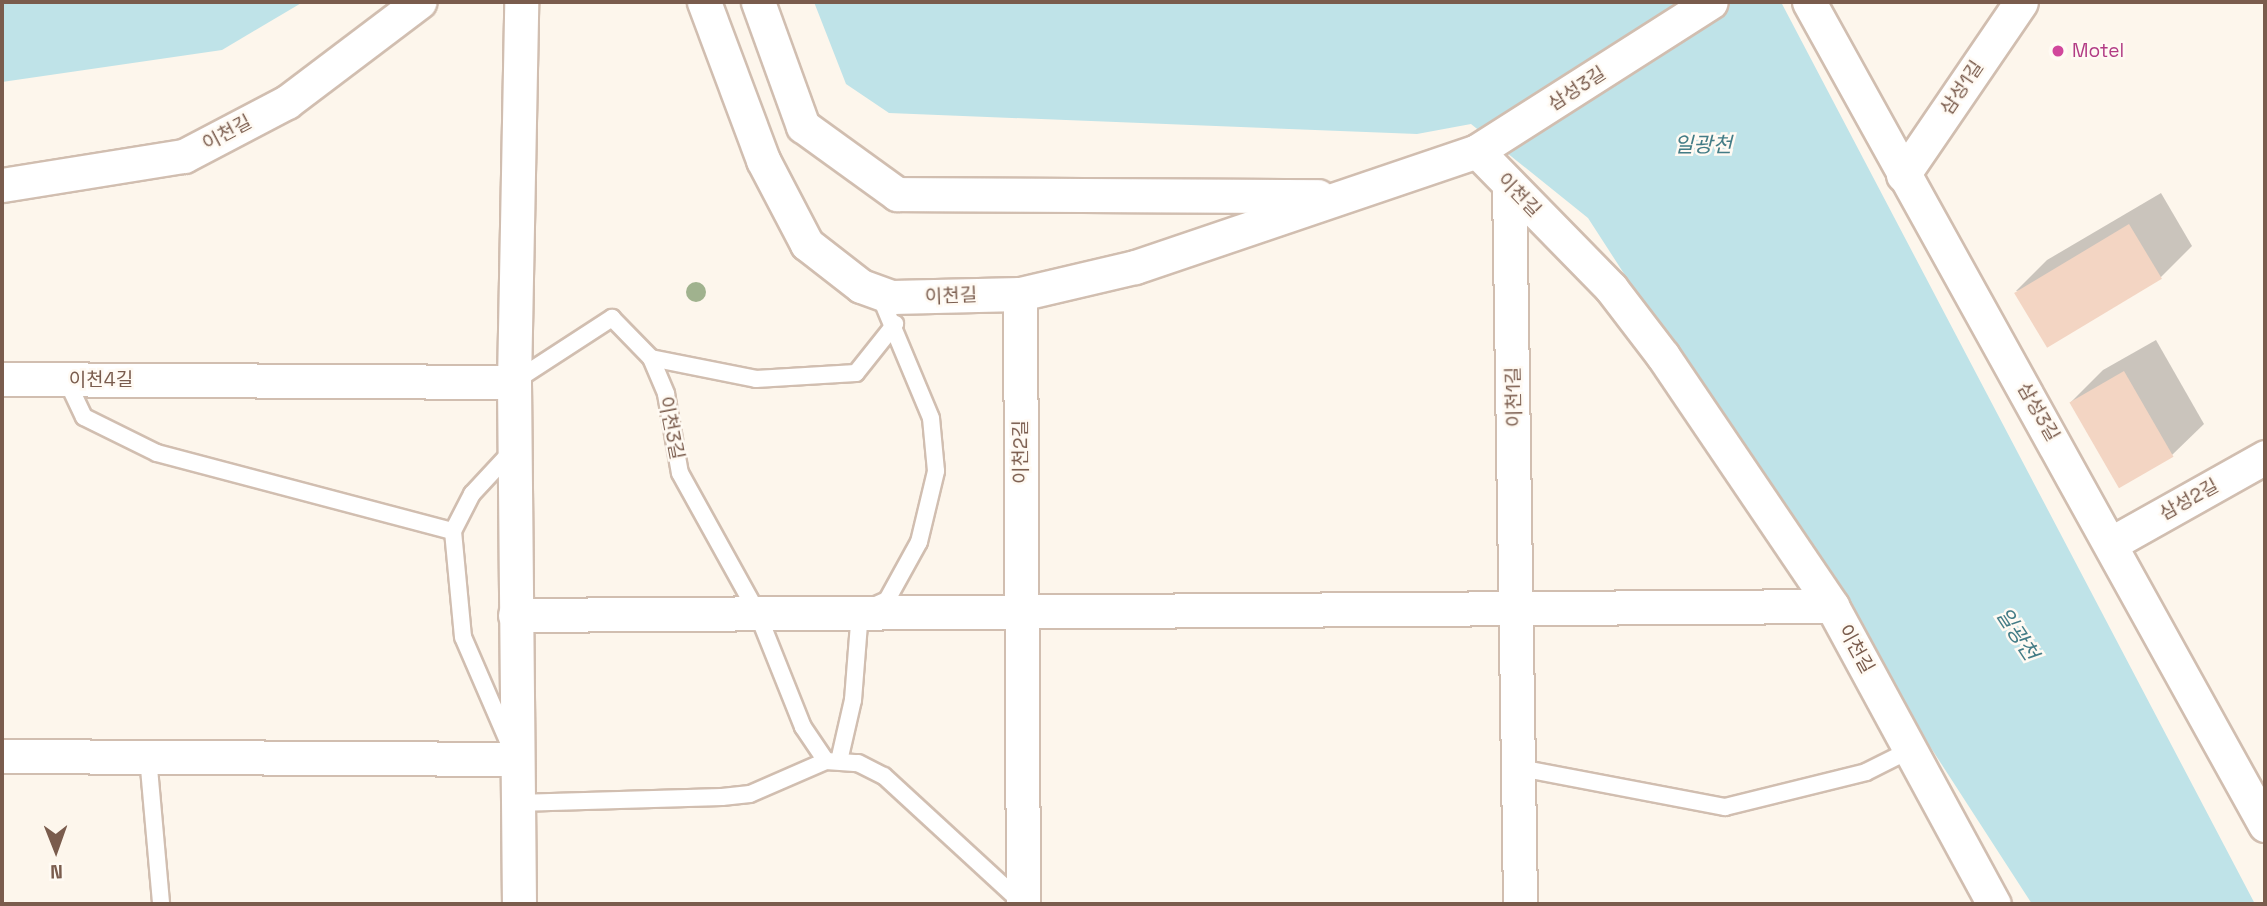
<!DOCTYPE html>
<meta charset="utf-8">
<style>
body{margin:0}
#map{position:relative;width:2267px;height:906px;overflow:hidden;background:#fdf6ec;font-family:"Space Grotesk","Noto Sans KR",sans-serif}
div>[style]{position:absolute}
.water>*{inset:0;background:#bfe3e8}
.shadow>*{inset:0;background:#0003}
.building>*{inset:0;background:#f3d5c3;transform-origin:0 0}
.roads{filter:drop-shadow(2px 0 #d1beb0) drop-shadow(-2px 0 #d1beb0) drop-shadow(0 2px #d1beb0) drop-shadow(0 -2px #d1beb0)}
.lane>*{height:16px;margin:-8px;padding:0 8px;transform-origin:8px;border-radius:8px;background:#fff}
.street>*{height:33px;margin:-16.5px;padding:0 16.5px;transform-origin:16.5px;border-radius:16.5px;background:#fff}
.trees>*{width:20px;height:20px;margin:-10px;border-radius:50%;background:#a0b28e}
.dots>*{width:19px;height:19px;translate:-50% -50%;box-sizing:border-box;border:4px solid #fffaf3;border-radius:50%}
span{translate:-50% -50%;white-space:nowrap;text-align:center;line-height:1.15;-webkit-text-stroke:5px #fffaf3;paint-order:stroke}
.hotel-label{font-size:19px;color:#b23c85}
.left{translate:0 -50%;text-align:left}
.street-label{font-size:19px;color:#7a5c4d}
.water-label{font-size:21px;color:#437c86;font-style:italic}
.frame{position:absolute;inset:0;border:4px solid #7a5c4d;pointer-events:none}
.north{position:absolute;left:21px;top:815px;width:70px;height:70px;-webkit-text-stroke:5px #fffaf3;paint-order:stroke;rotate:179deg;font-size:19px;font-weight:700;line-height:28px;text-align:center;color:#7a5c4d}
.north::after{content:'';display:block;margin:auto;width:24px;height:32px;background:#7a5c4d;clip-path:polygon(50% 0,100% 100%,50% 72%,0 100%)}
</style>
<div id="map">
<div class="water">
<div style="clip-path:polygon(2px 2px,303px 2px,222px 50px,2px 82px)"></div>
<div style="clip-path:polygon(814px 2px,1781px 2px,2255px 904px,2032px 904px,1588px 218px,1471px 124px,1417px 134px,889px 113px,846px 84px)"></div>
</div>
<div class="shadow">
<div style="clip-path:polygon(2161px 193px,2192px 246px,2161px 277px,2016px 291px,2047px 260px)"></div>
<div style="clip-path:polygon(2156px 340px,2204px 424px,2172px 455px,2119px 486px,2071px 402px,2103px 370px)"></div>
</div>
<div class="building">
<div style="left:2129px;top:224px;width:64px;height:134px;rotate:59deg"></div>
<div style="left:2124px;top:371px;width:99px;height:63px;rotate:60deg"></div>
</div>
<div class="roads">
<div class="lane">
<div style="left:651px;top:358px;width:107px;rotate:11.3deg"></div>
<div style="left:756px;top:379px;width:100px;rotate:-3.4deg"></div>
<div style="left:856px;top:373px;width:63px;rotate:-51.5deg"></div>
<div style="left:66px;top:379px;width:42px;rotate:64.7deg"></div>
<div style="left:84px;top:417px;width:81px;rotate:26.3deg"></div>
<div style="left:157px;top:453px;width:306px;rotate:14.8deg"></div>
<div style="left:515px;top:381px;width:116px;rotate:-33deg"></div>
<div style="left:612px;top:318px;width:56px;rotate:45.7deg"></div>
<div style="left:651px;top:358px;width:39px;rotate:67deg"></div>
<div style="left:666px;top:394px;width:80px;rotate:80deg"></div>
<div style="left:680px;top:473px;width:159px;rotate:61deg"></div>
<div style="left:757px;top:612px;width:124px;rotate:68.2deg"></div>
<div style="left:803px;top:727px;width:41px;rotate:55.9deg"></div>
<div style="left:508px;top:741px;width:113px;rotate:-113.4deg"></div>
<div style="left:463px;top:637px;width:106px;rotate:-95.4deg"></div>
<div style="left:453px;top:531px;width:42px;rotate:-62.8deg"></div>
<div style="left:472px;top:494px;width:59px;rotate:-47.1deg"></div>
<div style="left:148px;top:757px;width:148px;rotate:84.9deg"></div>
<div style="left:839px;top:761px;width:63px;rotate:-77.1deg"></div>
<div style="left:853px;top:700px;width:88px;rotate:-85.5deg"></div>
<div style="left:860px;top:612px;width:30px;rotate:-24deg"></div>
<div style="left:887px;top:600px;width:66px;rotate:-61.1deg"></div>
<div style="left:919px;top:542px;width:73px;rotate:-76.5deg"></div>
<div style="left:936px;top:471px;width:53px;rotate:-95.4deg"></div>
<div style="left:931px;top:418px;width:132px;rotate:-112.7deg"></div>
<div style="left:1520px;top:768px;width:209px;rotate:10.8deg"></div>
<div style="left:1725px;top:807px;width:145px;rotate:-13.9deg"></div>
<div style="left:1866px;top:772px;width:51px;rotate:-26.6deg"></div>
<div style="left:517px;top:803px;width:205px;rotate:-1.7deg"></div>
<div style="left:722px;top:797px;width:28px;rotate:-6deg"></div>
<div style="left:750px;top:794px;width:83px;rotate:-23.5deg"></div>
<div style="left:826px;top:761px;width:32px;rotate:4deg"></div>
<div style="left:858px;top:763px;width:29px;rotate:27deg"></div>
<div style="left:884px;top:776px;width:186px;rotate:42.6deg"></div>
</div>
<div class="street">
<div style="left:704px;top:2px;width:169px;rotate:69.5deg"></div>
<div style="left:763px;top:160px;width:95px;rotate:62.4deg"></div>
<div style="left:807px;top:244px;width:68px;rotate:37.9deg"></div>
<div style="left:861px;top:286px;width:33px;rotate:20deg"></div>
<div style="left:892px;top:297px;width:128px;rotate:-1.3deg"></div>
<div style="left:1020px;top:294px;width:118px;rotate:-13.2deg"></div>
<div style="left:1135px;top:267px;width:361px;rotate:-18.7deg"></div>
<div style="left:1477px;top:151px;width:277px;rotate:-32.5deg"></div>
<div style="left:758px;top:2px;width:132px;rotate:70.1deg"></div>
<div style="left:803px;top:126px;width:116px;rotate:35.9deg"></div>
<div style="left:897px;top:194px;width:421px;rotate:0.3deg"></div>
<div style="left:1809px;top:2px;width:941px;rotate:61.01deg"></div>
<div style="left:1477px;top:151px;width:192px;rotate:45.6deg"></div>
<div style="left:1611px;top:288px;width:86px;rotate:52.6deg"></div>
<div style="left:1663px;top:356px;width:302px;rotate:55.9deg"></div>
<div style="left:1832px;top:606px;width:339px;rotate:61.5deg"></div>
<div style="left:1903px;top:175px;width:209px;rotate:-55.7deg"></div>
<div style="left:2px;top:185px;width:184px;rotate:-9.1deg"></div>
<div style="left:184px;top:156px;width:116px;rotate:-27.7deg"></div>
<div style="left:287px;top:102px;width:166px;rotate:-37.1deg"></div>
<div style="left:1509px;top:185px;width:719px;rotate:89.12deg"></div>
<div style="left:1020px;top:294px;width:610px;rotate:89.72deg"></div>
<div style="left:2px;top:379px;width:512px;rotate:0.34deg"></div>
<div style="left:2112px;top:543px;width:176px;rotate:-29.3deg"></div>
<div style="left:515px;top:615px;width:1317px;rotate:-0.39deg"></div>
<div style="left:2px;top:756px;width:514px;rotate:0.33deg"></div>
<div style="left:519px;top:904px;width:522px;rotate:-90.55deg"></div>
<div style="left:514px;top:382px;width:380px;rotate:-88.9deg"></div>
</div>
</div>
<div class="trees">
<div style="left:696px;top:292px"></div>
</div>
<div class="dots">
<div style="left:2058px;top:51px;background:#d1479c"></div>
</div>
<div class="hotel-label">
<span class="left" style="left:2072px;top:51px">Motel</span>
</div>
<div class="street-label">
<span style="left:1962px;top:88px;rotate:-56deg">삼성1길</span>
<span style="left:1577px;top:89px;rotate:-33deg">삼성3길</span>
<span style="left:227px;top:133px;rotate:-28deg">이천길</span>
<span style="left:1519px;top:195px;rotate:46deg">이천길</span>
<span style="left:951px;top:296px;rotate:-2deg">이천길</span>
<span style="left:101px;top:380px">이천4길</span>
<span style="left:1514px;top:397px;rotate:-91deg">이천1길</span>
<span style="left:2038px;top:412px;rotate:60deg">삼성3길</span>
<span style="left:671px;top:428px;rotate:79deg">이천3길</span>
<span style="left:1021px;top:452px;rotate:-90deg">이천2길</span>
<span style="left:2189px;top:500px;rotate:-29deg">삼성2길</span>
<span style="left:1856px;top:649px;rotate:61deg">이천길</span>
</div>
<div class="water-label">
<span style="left:1703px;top:145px">일광천</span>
<span style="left:2017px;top:634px;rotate:57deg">일광천</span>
</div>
<div class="frame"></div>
<div class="north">N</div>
</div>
